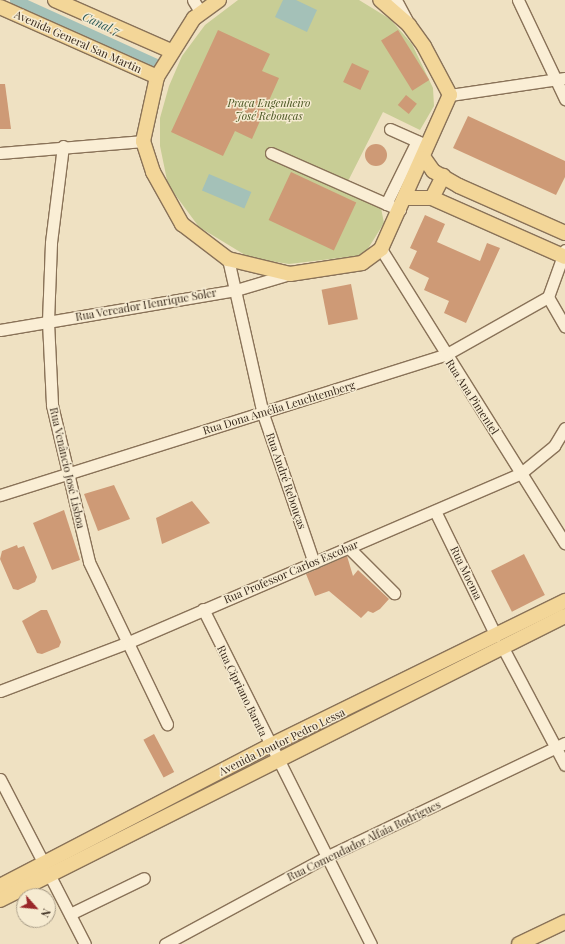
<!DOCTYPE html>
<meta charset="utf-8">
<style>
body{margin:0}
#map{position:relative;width:565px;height:944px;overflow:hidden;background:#efe1c2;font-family:"Playfair Display",serif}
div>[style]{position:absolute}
.green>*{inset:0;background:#c8cd95}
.water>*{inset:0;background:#a4c1b8;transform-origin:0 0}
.canal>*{height:11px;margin:-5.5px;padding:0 5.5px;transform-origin:5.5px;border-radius:5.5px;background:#a4c1b8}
.building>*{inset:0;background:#ce9a76;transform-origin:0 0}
.round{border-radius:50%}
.roads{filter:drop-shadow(1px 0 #897258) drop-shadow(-1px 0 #897258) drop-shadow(0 1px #897258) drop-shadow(0 -1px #897258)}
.minor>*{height:11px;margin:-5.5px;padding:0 5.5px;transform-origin:5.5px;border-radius:5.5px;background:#faeed5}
.major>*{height:14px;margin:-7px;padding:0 7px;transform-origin:7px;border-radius:7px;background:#f3d698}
span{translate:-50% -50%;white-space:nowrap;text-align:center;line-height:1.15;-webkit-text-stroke:3px #f6ebd1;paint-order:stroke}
.street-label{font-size:11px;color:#392a1d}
.park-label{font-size:11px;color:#4a5623;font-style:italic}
.water-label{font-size:12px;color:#2c5955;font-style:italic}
.north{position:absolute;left:16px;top:888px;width:40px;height:40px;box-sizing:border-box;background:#f6ebd1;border:1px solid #aa9e89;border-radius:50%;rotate:117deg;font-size:11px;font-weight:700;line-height:16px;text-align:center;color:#392a1d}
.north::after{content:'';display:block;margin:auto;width:14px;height:18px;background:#9a2729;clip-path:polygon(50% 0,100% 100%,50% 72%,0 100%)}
</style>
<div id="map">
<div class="green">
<div style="clip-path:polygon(238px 0,359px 0,390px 19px,412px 44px,433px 88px,434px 106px,420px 130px,383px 112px,344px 189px,381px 208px,384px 223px,364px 255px,289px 264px,250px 258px,199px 227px,168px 185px,160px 146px,160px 118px,169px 86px,182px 56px,205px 25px)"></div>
</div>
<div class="water">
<div style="clip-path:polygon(283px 0,296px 0,317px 10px,307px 32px,275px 17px)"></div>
<div style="left:209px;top:174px;width:46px;height:18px;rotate:23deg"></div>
</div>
<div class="canal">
<div style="left:15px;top:0;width:153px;rotate:24.4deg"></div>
</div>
<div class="building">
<div style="clip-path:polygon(218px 30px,270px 54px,262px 71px,279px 78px,252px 139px,235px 131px,223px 156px,171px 132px)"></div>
<div style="left:398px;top:30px;width:59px;height:20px;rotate:58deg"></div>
<div style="left:352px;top:63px;width:19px;height:21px;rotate:25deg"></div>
<div style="clip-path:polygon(0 84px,5px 84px,11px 129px,0 129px)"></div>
<div style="left:406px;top:95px;width:14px;height:13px;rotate:39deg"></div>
<div style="clip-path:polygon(468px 116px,565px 161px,565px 177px,556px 195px,453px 148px)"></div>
<div class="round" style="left:365px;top:144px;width:22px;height:22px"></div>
<div style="left:291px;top:172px;width:72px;height:53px;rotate:25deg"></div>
<div style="clip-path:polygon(425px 215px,445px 224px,437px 242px,480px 261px,487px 243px,500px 248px,466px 323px,444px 313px,449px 301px,424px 290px,429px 278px,409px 268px,417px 251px,410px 248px)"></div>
<div style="left:351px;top:284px;width:36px;height:30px;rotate:79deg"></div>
<div style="clip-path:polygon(114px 485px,130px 519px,98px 531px,84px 494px)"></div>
<div style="clip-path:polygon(192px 501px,210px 523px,162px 544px,156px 518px)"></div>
<div style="clip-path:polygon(64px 510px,80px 560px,52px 570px,33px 523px)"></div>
<div style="clip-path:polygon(17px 545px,18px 548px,24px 546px,37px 577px,35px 582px,18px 590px,13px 589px,0 559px,2px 551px)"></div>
<div style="left:524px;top:554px;width:46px;height:37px;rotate:63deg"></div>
<div style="clip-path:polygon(347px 556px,353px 576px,358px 570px,389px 599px,380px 609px,373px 613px,368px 611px,361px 618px,329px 591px,315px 596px,306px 574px)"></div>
<div style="clip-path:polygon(41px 610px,47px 610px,61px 642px,59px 647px,42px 654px,37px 653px,22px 621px)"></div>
<div style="left:154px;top:734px;width:43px;height:12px;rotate:62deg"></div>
</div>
<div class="roads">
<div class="minor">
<div style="left:193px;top:0;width:15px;rotate:58deg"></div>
<div style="left:396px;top:0;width:24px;rotate:62deg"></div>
<div style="left:518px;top:0;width:110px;rotate:64.6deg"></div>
<div style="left:450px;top:95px;width:116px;rotate:-8.4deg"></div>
<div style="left:390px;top:129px;width:36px;rotate:24deg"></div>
<div style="left:63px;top:146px;width:98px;rotate:97.1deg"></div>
<div style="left:51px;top:243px;width:79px;rotate:92.2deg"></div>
<div style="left:48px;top:322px;width:83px;rotate:87.2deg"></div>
<div style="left:52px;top:405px;width:161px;rotate:76.7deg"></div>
<div style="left:89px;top:562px;width:180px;rotate:64.3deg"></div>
<div style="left:0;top:153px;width:144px;rotate:-4.8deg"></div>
<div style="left:271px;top:153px;width:141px;rotate:23.8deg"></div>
<div style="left:386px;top:204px;width:70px;rotate:-63.8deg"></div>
<div style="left:381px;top:249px;width:347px;rotate:58deg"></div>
<div style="left:228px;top:259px;width:159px;rotate:77.3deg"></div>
<div style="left:263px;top:414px;width:157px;rotate:71.1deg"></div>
<div style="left:548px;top:297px;width:50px;rotate:-70.1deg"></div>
<div style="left:548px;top:297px;width:34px;rotate:60deg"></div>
<div style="left:0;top:330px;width:239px;rotate:-9.6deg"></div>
<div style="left:236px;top:290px;width:56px;rotate:-16.5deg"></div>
<div style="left:0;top:495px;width:467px;rotate:-17.5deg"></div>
<div style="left:445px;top:355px;width:118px;rotate:-29.4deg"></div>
<div style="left:435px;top:511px;width:139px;rotate:64deg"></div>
<div style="left:349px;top:548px;width:64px;rotate:45deg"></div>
<div style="left:203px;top:609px;width:375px;rotate:63.4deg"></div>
<div style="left:503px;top:648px;width:132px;rotate:62.1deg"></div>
<div style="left:0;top:691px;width:138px;rotate:-20.8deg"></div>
<div style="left:129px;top:642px;width:427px;rotate:-23.3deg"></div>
<div style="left:521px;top:473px;width:43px;rotate:-39.3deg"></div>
<div style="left:554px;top:446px;width:21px;rotate:-59deg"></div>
<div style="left:0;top:779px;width:96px;rotate:62.6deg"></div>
<div style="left:50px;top:876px;width:76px;rotate:62.8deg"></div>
<div style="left:70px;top:914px;width:82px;rotate:-25.9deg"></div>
<div style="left:165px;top:944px;width:185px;rotate:-28.4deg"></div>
<div style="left:328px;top:856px;width:263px;rotate:-25.5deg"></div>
</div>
<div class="major">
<div style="left:55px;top:0;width:127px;rotate:23.7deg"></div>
<div style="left:219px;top:0;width:31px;rotate:144deg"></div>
<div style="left:194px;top:18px;width:70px;rotate:122.1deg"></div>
<div style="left:157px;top:77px;width:66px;rotate:102.3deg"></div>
<div style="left:143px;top:141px;width:33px;rotate:72deg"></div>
<div style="left:153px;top:172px;width:60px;rotate:60.9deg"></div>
<div style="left:182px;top:224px;width:58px;rotate:37.3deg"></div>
<div style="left:228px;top:259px;width:64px;rotate:13.6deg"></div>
<div style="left:290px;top:274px;width:73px;rotate:-8.7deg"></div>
<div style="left:362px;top:263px;width:24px;rotate:-36deg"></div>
<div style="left:381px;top:249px;width:169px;rotate:-65.9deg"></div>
<div style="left:450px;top:95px;width:55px;rotate:-118deg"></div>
<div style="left:424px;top:46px;width:26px;rotate:-126deg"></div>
<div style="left:409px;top:25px;width:38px;rotate:-139deg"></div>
<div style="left:0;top:7px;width:172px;rotate:24deg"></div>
<div style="left:424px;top:158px;width:16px;rotate:55deg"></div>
<div style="left:433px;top:171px;width:30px;rotate:30deg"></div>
<div style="left:459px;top:186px;width:116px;rotate:23.9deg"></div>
<div style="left:406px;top:198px;width:26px"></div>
<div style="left:432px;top:198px;width:145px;rotate:23.9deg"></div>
<div style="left:432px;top:198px;width:25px;rotate:-63deg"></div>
<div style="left:0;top:886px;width:303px;rotate:-27.5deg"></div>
<div style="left:269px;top:746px;width:330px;rotate:-26.1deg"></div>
<div style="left:0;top:900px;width:632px;rotate:-26.69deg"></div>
<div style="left:519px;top:944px;width:51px;rotate:-25.6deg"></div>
</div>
</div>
<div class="street-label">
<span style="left:78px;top:42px;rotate:24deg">Avenida General San Martin</span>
<span style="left:146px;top:305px;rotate:-10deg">Rua Vereador Henrique Soler</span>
<span style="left:472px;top:397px;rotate:57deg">Rua Ana Pimentel</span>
<span style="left:279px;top:408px;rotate:-17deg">Rua Dona Amélia Leuchtemberg</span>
<span style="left:67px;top:468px;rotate:77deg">Rua Venâncio José Lisboa</span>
<span style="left:286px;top:481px;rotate:71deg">Rua André Rebouças</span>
<span style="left:291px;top:572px;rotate:-23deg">Rua Professor Carlos Escobar</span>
<span style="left:466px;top:573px;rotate:64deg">Rua Moema</span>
<span style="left:242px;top:691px;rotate:64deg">Rua Cipriano Barata</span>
<span style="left:282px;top:742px;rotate:-26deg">Avenida Doutor Pedro Lessa</span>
<span style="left:364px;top:841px;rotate:-26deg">Rua Comendador Alfaia Rodrigues</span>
</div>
<div class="park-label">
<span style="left:269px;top:110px">Praça Engenheiro<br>José Rebouças</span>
</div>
<div class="water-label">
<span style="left:101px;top:24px;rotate:24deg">Canal 7</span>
</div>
<div class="north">N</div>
</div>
